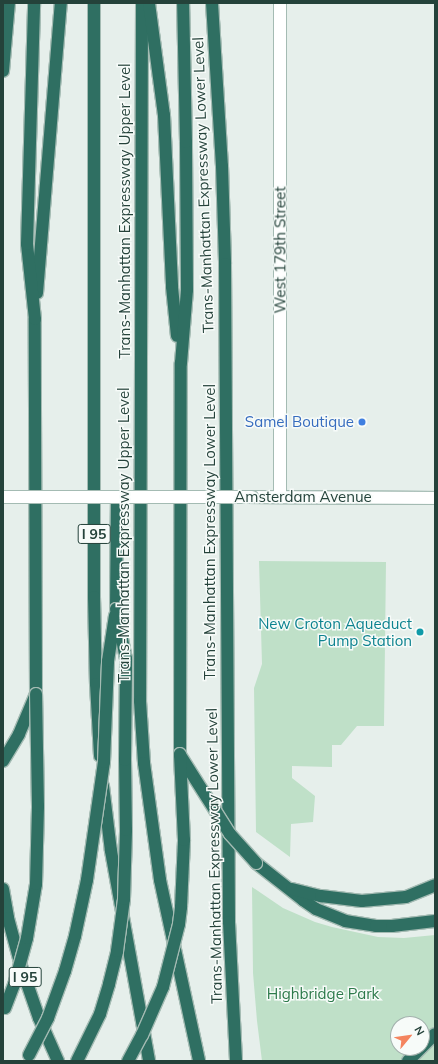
<!DOCTYPE html>
<style>
body{margin:0}
#map{position:relative;width:438px;height:1064px;overflow:hidden;background:#e6efeb;font-family:Mulish,sans-serif}
div>[style]{position:absolute}
.green>*{inset:0;background:#bfe0c8}
.roads{filter:drop-shadow(1px 0 #a4bbb3) drop-shadow(-1px 0 #a4bbb3) drop-shadow(0 1px #a4bbb3) drop-shadow(0 -1px #a4bbb3)}
.secondary>*{height:12px;margin:-6px;padding:0 6px;transform-origin:6px;border-radius:6px;background:#fff}
.motorway>*{height:12px;margin:-6px;padding:0 6px;transform-origin:6px;border-radius:6px;background:#2f6f62}
.bridges{filter:drop-shadow(1px 0 #a4bbb3) drop-shadow(-1px 0 #a4bbb3) drop-shadow(0 1px #a4bbb3) drop-shadow(0 -1px #a4bbb3)}
.secondary-bridge>*{height:12px;margin:-6px;padding:0 6px;transform-origin:6px;border-radius:6px;background:#fff}
.motorway-bridge>*{height:12px;margin:-6px;padding:0 6px;transform-origin:6px;border-radius:6px;background:#2f6f62}
.dots>*{width:11px;height:11px;translate:-50% -50%;box-sizing:border-box;border:2px solid #f7fbf9;border-radius:50%}
span{translate:-50% -50%;white-space:nowrap;text-align:center;line-height:1.15;-webkit-text-stroke:3px #f7fbf9;paint-order:stroke}
.shield-label span{padding:1px 3px;background:#f7fbf9;border:1px solid;border-radius:3px;-webkit-text-stroke-width:0}
.shield-label{font-size:14px;color:#24423a;font-weight:700}
.street-label{font-size:15px;color:#24423a}
.shop-label{font-size:15px;color:#366cbe}
.right{translate:-100% -50%;text-align:right}
.culture-label{font-size:15px;color:#0d838f}
.park-label{font-size:15px;color:#2d7a4b}
.frame{position:absolute;inset:0;border:4px solid #24423a;pointer-events:none}
.north{position:absolute;left:390px;top:1016px;width:40px;height:40px;box-sizing:border-box;background:#f7fbf9;border:1px solid #a3b1ad;border-radius:50%;rotate:61deg;font-size:11px;font-weight:700;line-height:16px;text-align:center;color:#24423a}
.north::after{content:'';display:block;margin:auto;width:14px;height:18px;background:#f4845f;clip-path:polygon(50% 0,100% 100%,50% 72%,0 100%)}
</style>
<div id="map">
<div class="green">
<div style="clip-path:polygon(259px 561px,386px 562px,384px 726px,357px 726px,341px 745px,332px 745px,332px 767px,292px 766px,292px 778px,315px 796px,313px 822px,291px 824px,290px 857px,256px 832px,254px 688px,262px 664px)"></div>
<div style="clip-path:polygon(evenodd,252px 887px,283px 908px,315px 922px,332px 927px,378px 937px,404px 938px,435px 935px,435px 1061px,262px 1061px,257px 1021px,253px 973px,252px 887px,398px 1024px,422px 1024px,422px 1048px,398px 1048px,398px 1024px)"></div>
</div>
<div class="roads">
<div class="secondary">
<div style="left:280px;top:3px;width:494px;rotate:90deg"></div>
<div style="left:252px;top:497px;width:183px;rotate:0.3deg"></div>
</div>
<div class="motorway">
<div style="left:94px;top:3px;width:594px;rotate:90deg"></div>
<div style="left:94px;top:597px;width:87px;rotate:88.7deg"></div>
<div style="left:96px;top:684px;width:72px;rotate:86.8deg"></div>
<div style="left:142px;top:3px;width:698px;rotate:90.16deg"></div>
<div style="left:140px;top:701px;width:62px;rotate:86.3deg"></div>
<div style="left:144px;top:763px;width:118px;rotate:82.2deg"></div>
<div style="left:160px;top:880px;width:185px;rotate:77.8deg"></div>
<div style="left:149px;top:3px;width:113px;rotate:82.4deg"></div>
<div style="left:164px;top:115px;width:172px;rotate:87.3deg"></div>
<div style="left:172px;top:287px;width:49px;rotate:84.2deg"></div>
<div style="left:212px;top:3px;width:163px;rotate:86.5deg"></div>
<div style="left:222px;top:166px;width:98px;rotate:88.2deg"></div>
<div style="left:225px;top:264px;width:658px;rotate:89.65deg"></div>
<div style="left:229px;top:922px;width:139px;rotate:87.1deg"></div>
<div style="left:3px;top:71px;width:68px;rotate:-85deg"></div>
<div style="left:37px;top:293px;width:291px;rotate:-85.3deg"></div>
<div style="left:116px;top:609px;width:112px;rotate:-89.5deg"></div>
<div style="left:180px;top:754px;width:391px;rotate:-89.9deg"></div>
<div style="left:181px;top:363px;width:73px;rotate:-85.3deg"></div>
<div style="left:187px;top:290px;width:148px;rotate:-90.4deg"></div>
<div style="left:186px;top:142px;width:139px;rotate:-91.2deg"></div>
<div style="left:3px;top:761px;width:31px;rotate:-59deg"></div>
<div style="left:19px;top:734px;width:43px;rotate:-67deg"></div>
<div style="left:36px;top:694px;width:375px;rotate:-90.2deg"></div>
<div style="left:35px;top:319px;width:75px;rotate:-96.1deg"></div>
<div style="left:27px;top:244px;width:241px;rotate:-88.3deg"></div>
<div style="left:103px;top:786px;width:65px;rotate:83deg"></div>
<div style="left:111px;top:851px;width:213px;rotate:79.7deg"></div>
<div style="left:256px;top:863px;width:60px;rotate:38.2deg"></div>
<div style="left:303px;top:900px;width:16px;rotate:35deg"></div>
<div style="left:316px;top:909px;width:31px;rotate:22deg"></div>
<div style="left:345px;top:921px;width:31px;rotate:9deg"></div>
<div style="left:376px;top:926px;width:16px"></div>
<div style="left:392px;top:926px;width:43px;rotate:-6.6deg"></div>
<div style="left:3px;top:889px;width:29px;rotate:80deg"></div>
<div style="left:8px;top:918px;width:50px;rotate:74.8deg"></div>
<div style="left:21px;top:966px;width:55px;rotate:70.9deg"></div>
<div style="left:39px;top:1018px;width:47px;rotate:66.2deg"></div>
<div style="left:292px;top:889px;width:30px;rotate:14deg"></div>
<div style="left:321px;top:896px;width:41px;rotate:7deg"></div>
<div style="left:362px;top:901px;width:44px;rotate:-5.2deg"></div>
<div style="left:406px;top:897px;width:31px;rotate:-22deg"></div>
<div style="left:422px;top:1047px;width:18px;rotate:-45deg"></div>
<div style="left:408px;top:1061px;width:18px;rotate:-45deg"></div>
</div>
</div>
<div class="bridges">
<div class="secondary-bridge">
<div style="left:3px;top:497px;width:249px"></div>
</div>
<div class="motorway-bridge">
<div style="left:180px;top:755px;width:93px;rotate:57.7deg"></div>
<div style="left:230px;top:834px;width:39px;rotate:48deg"></div>
<div style="left:5px;top:1008px;width:25px;rotate:-69deg"></div>
<div style="left:14px;top:985px;width:49px;rotate:-74.5deg"></div>
<div style="left:27px;top:938px;width:55px;rotate:-80.5deg"></div>
<div style="left:36px;top:884px;width:78px;rotate:-88.5deg"></div>
<div style="left:38px;top:806px;width:112px;rotate:-91deg"></div>
<div style="left:29px;top:1055px;width:42px;rotate:-62.8deg"></div>
<div style="left:48px;top:1018px;width:50px;rotate:-70.1deg"></div>
<div style="left:65px;top:971px;width:36px;rotate:-74deg"></div>
<div style="left:75px;top:936px;width:57px;rotate:-77.9deg"></div>
<div style="left:87px;top:880px;width:119px;rotate:-81.8deg"></div>
<div style="left:104px;top:762px;width:101px;rotate:-87.7deg"></div>
<div style="left:108px;top:661px;width:46px;rotate:-81.2deg"></div>
<div style="left:77px;top:1061px;width:52px;rotate:-63.9deg"></div>
<div style="left:100px;top:1014px;width:31px;rotate:-73deg"></div>
<div style="left:109px;top:984px;width:34px;rotate:-76deg"></div>
<div style="left:117px;top:951px;width:52px;rotate:-82.3deg"></div>
<div style="left:124px;top:899px;width:69px;rotate:-88.3deg"></div>
<div style="left:126px;top:830px;width:70px;rotate:-90.8deg"></div>
<div style="left:125px;top:760px;width:101px;rotate:-89.4deg"></div>
<div style="left:126px;top:659px;width:51px;rotate:-101.3deg"></div>
<div style="left:128px;top:1061px;width:30px;rotate:-62deg"></div>
<div style="left:142px;top:1035px;width:52px;rotate:-66.4deg"></div>
<div style="left:163px;top:987px;width:65px;rotate:-75.7deg"></div>
<div style="left:179px;top:924px;width:17px;rotate:-83deg"></div>
<div style="left:181px;top:907px;width:67px;rotate:-87.4deg"></div>
<div style="left:184px;top:840px;width:86px;rotate:-92.7deg"></div>
</div>
</div>
<div class="dots">
<div style="left:362px;top:422px;background:#3f7fe0"></div>
<div style="left:420px;top:632px;background:#0f9aa8"></div>
</div>
<div class="shield-label">
<span style="left:94px;top:534px">I 95</span>
<span style="left:25px;top:977px">I 95</span>
</div>
<div class="street-label">
<span style="left:203px;top:185px;rotate:-92deg">Trans-Manhattan Expressway Lower Level</span>
<span style="left:125px;top:211px;rotate:-90deg">Trans-Manhattan Expressway Upper Level</span>
<span style="left:280px;top:250px;rotate:-90deg">West 179th Street</span>
<span style="left:303px;top:497px">Amsterdam Avenue</span>
<span style="left:210px;top:532px;rotate:-90deg">Trans-Manhattan Expressway Lower Level</span>
<span style="left:124px;top:535px;rotate:-90deg">Trans-Manhattan Expressway Upper Level</span>
<span style="left:214px;top:856px;rotate:-91deg">Trans-Manhattan Expressway Lower Level</span>
</div>
<div class="shop-label">
<span class="right" style="left:354px;top:422px">Samel Boutique</span>
</div>
<div class="culture-label">
<span class="right" style="left:412px;top:632px">New Croton Aqueduct<br>Pump Station</span>
</div>
<div class="park-label">
<span style="left:323px;top:994px">Highbridge Park</span>
</div>
<div class="frame"></div>
<div class="north">N</div>
</div>
